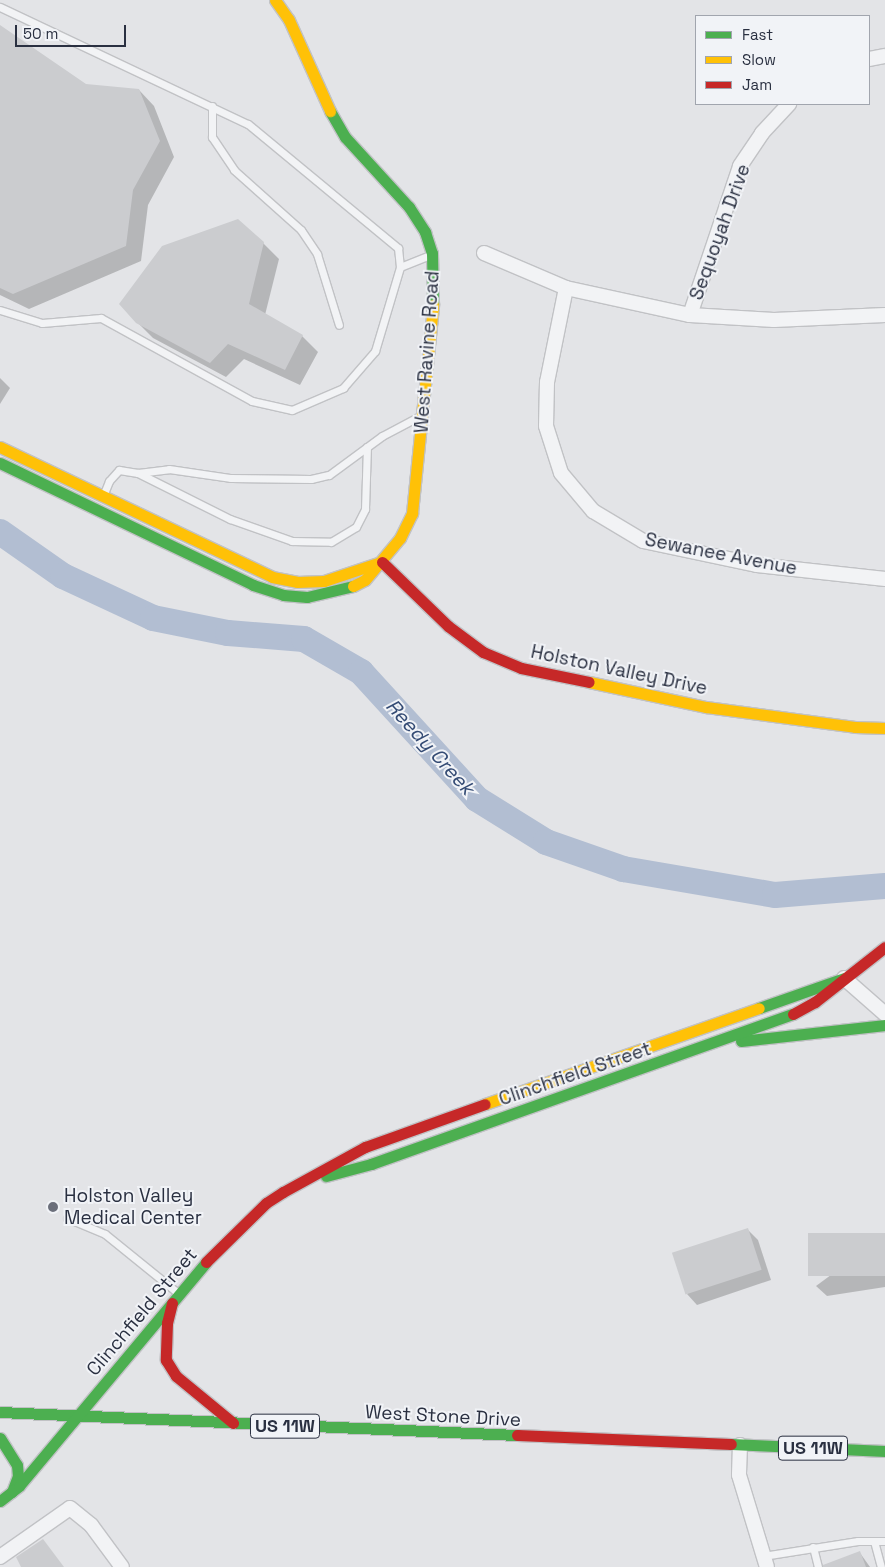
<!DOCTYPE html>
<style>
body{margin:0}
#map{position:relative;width:885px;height:1567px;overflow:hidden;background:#e3e4e7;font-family:"Space Grotesk",sans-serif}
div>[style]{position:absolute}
.shadow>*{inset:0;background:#0003}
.river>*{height:26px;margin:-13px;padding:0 13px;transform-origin:13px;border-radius:13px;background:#b2bed2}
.building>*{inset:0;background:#cbcccf;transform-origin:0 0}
.roads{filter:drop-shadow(1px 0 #c1c2c5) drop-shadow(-1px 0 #c1c2c5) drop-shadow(0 1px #c1c2c5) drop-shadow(0 -1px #c1c2c5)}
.lane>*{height:7px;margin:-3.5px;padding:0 3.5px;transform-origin:3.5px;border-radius:3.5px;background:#f2f3f5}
.street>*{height:14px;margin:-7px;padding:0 7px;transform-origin:7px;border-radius:7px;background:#f2f3f5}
.fast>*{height:11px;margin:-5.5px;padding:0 5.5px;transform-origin:5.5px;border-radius:5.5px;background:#4caf50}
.slow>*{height:11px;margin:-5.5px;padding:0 5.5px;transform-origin:5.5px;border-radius:5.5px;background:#ffc107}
.jam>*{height:11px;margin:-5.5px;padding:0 5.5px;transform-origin:5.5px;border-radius:5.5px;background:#c62828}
.dots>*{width:14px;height:14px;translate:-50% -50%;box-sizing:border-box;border:2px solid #f1f3f7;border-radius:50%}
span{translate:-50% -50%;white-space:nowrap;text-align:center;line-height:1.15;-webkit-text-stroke:4px #f1f3f7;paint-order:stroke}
.shield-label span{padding:1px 4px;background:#f1f3f7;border:1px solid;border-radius:4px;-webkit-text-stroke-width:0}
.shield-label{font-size:18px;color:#2a3041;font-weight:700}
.street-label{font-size:19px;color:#2a3041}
.poi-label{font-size:19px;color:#2a3041}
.left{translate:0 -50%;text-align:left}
.water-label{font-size:20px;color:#344b74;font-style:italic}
.legend{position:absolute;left:695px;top:15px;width:175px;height:90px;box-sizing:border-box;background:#f1f3f7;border:1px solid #a1a5ae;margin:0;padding:6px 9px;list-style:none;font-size:15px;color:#2a3041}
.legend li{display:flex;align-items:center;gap:10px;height:25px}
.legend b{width:25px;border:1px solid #a1a5ae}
.scale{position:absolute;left:15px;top:25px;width:111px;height:22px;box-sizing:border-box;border:2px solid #2a3041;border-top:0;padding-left:6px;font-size:15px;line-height:18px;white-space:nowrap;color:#2a3041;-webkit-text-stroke:4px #f1f3f7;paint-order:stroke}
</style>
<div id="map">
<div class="shadow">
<div style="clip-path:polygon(0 27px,86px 85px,139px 90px,154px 106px,174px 157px,148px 205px,141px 261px,29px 309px,0 295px)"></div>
<div style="clip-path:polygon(263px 243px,279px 259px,265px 315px,302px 336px,318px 352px,300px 385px,244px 359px,226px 377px,153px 338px,137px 322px)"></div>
<div style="clip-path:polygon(0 378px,10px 388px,0 404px)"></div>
<div style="clip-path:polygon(748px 1230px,758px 1240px,771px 1280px,697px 1305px,687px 1294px)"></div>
<div style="clip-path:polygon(885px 1235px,885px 1287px,827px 1296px,816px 1286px)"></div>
<div style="clip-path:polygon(860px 1553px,870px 1567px,830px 1567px)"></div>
</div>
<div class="river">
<div style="left:0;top:532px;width:77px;rotate:34.9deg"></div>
<div style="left:63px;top:576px;width:99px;rotate:25deg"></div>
<div style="left:153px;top:618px;width:76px;rotate:11.3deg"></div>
<div style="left:228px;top:633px;width:76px;rotate:4.5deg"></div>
<div style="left:304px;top:639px;width:66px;rotate:30.1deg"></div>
<div style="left:361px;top:672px;width:172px;rotate:47.6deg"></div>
<div style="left:477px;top:799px;width:81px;rotate:31.9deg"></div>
<div style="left:546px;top:842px;width:82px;rotate:19.3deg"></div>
<div style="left:623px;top:869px;width:154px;rotate:9.7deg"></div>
<div style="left:775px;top:895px;width:110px;rotate:-4.7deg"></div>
</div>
<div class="building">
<div style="clip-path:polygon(0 25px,86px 84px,139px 89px,160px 141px,133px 190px,126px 246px,13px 294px,0 288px)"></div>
<div style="clip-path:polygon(238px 219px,264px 242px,249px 304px,303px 335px,285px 370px,228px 344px,210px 363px,136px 323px,119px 304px,162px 246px)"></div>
<div style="left:748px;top:1228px;width:44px;height:80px;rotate:72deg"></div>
<div style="left:885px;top:1233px;width:43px;height:77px;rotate:90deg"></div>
<div style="clip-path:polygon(43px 1539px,64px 1567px,21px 1567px,16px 1557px)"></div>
<div style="clip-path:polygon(860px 1551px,866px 1567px,823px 1567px,823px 1565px)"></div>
</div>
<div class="roads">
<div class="lane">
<div style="left:0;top:7px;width:274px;rotate:25.3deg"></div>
<div style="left:248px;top:124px;width:195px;rotate:39.6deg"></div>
<div style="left:398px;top:248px;width:19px;rotate:84deg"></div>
<div style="left:212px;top:106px;width:31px;rotate:90deg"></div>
<div style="left:212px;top:137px;width:40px;rotate:56deg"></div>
<div style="left:234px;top:170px;width:90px;rotate:41.8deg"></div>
<div style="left:301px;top:230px;width:29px;rotate:56deg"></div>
<div style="left:317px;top:254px;width:74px;rotate:72.8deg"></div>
<div style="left:0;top:310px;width:44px;rotate:17.2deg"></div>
<div style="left:42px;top:323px;width:59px;rotate:-4.8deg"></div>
<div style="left:101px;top:318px;width:172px;rotate:28.8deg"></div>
<div style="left:252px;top:401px;width:41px;rotate:12.7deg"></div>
<div style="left:292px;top:410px;width:56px;rotate:-23.3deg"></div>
<div style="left:343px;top:388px;width:49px;rotate:-49.1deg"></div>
<div style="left:375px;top:351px;width:88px;rotate:-73.4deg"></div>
<div style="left:400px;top:267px;width:31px;rotate:-22deg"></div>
<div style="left:138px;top:473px;width:103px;rotate:26.6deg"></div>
<div style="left:230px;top:519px;width:66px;rotate:19.5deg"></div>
<div style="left:292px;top:541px;width:39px;rotate:1deg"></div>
<div style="left:331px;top:542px;width:29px;rotate:-31deg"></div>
<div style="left:356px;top:527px;width:20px;rotate:-63deg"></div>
<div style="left:365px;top:509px;width:62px;rotate:-88.2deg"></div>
<div style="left:103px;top:496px;width:16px;rotate:-68deg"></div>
<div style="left:109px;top:481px;width:15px;rotate:-48deg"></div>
<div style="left:119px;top:470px;width:19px;rotate:9deg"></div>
<div style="left:138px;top:473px;width:31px;rotate:-7deg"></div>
<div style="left:169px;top:469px;width:63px;rotate:8.3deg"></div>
<div style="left:231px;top:478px;width:80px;rotate:0.7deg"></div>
<div style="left:311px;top:479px;width:18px;rotate:-13deg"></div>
<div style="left:329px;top:475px;width:66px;rotate:-36.3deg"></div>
<div style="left:382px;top:436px;width:43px;rotate:-27.8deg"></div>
<div style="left:67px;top:1218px;width:41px;rotate:22.8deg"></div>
<div style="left:105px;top:1234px;width:95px;rotate:39deg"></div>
<div style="left:874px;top:1541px;width:27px;rotate:75deg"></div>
<div style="left:813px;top:1547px;width:21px;rotate:76deg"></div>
<div style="left:763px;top:1556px;width:96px;rotate:-9deg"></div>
<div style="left:858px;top:1541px;width:27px"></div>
</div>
<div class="street">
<div style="left:869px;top:59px;width:16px;rotate:-11deg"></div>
<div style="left:484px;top:253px;width:89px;rotate:23.1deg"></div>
<div style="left:566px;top:288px;width:127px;rotate:12.3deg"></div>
<div style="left:690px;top:315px;width:84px;rotate:3.4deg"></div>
<div style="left:774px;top:320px;width:111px;rotate:-2.6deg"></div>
<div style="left:566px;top:288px;width:96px;rotate:101.4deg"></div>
<div style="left:547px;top:382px;width:44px;rotate:91.3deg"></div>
<div style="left:546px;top:426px;width:49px;rotate:72.3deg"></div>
<div style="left:561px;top:473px;width:50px;rotate:49.9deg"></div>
<div style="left:593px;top:511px;width:58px;rotate:31deg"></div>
<div style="left:643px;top:541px;width:116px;rotate:11.9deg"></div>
<div style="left:757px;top:565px;width:129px;rotate:6.2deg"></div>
<div style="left:690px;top:315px;width:157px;rotate:-71.4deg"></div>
<div style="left:740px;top:166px;width:40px;rotate:-56deg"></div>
<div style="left:762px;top:133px;width:40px;rotate:-47deg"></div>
<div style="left:844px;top:978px;width:55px;rotate:41.3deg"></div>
<div style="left:740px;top:1445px;width:30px;rotate:92deg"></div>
<div style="left:739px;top:1475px;width:96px;rotate:73.1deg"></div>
<div style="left:0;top:1557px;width:85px;rotate:-35deg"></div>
<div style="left:70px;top:1508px;width:27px;rotate:39deg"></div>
<div style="left:91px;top:1525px;width:52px;rotate:53.6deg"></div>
</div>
<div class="fast">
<div style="left:330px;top:111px;width:30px;rotate:60deg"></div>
<div style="left:345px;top:137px;width:95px;rotate:47.6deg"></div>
<div style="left:409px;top:207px;width:30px;rotate:57deg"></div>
<div style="left:425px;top:232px;width:22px;rotate:72deg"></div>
<div style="left:432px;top:253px;width:52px;rotate:88.9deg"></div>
<div style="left:0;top:463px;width:281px;rotate:25.7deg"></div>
<div style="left:253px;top:585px;width:32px;rotate:18deg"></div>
<div style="left:283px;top:595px;width:24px;rotate:5deg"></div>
<div style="left:307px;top:597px;width:47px;rotate:-13.4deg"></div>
<div style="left:759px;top:1008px;width:90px;rotate:-19.4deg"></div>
<div style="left:741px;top:1041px;width:145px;rotate:-6.3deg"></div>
<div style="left:326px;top:1176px;width:47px;rotate:-14.9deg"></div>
<div style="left:371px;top:1164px;width:448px;rotate:-19.6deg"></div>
<div style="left:0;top:1412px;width:518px;rotate:2.55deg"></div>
<div style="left:0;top:1438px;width:32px;rotate:58deg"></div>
<div style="left:17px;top:1465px;width:11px;rotate:85deg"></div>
<div style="left:18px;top:1476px;width:17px;rotate:111deg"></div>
<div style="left:731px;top:1444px;width:154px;rotate:2.6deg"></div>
<div style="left:0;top:1501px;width:24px;rotate:-38deg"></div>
<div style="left:19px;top:1486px;width:292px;rotate:-50.1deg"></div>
</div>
<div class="slow">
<div style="left:275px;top:0;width:24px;rotate:55deg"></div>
<div style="left:289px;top:20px;width:100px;rotate:65.7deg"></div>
<div style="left:0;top:447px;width:301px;rotate:25.5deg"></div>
<div style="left:272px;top:577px;width:25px;rotate:11deg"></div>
<div style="left:297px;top:582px;width:27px;rotate:-2deg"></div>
<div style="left:324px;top:581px;width:60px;rotate:-18.4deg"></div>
<div style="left:353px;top:586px;width:13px;rotate:-27deg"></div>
<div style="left:365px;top:580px;width:55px;rotate:-50.2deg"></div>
<div style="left:400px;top:538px;width:28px;rotate:-64deg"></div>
<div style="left:412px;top:513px;width:209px;rotate:-84.2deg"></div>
<div style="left:589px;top:682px;width:120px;rotate:12.1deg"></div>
<div style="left:706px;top:707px;width:150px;rotate:7.6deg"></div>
<div style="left:855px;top:727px;width:30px;rotate:2deg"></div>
<div style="left:485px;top:1104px;width:290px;rotate:-19.3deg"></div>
</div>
<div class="jam">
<div style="left:382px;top:562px;width:92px;rotate:44.1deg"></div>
<div style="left:448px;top:626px;width:44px;rotate:36.6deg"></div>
<div style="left:483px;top:652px;width:41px;rotate:22.8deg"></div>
<div style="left:521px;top:668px;width:69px;rotate:11.6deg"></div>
<div style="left:793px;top:1014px;width:25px;rotate:-29deg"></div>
<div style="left:815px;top:1002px;width:89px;rotate:-38.2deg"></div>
<div style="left:206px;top:1262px;width:84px;rotate:-44.5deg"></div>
<div style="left:266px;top:1203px;width:20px;rotate:-33deg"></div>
<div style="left:283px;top:1192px;width:94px;rotate:-28.8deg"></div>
<div style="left:365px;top:1147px;width:127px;rotate:-19.7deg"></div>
<div style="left:172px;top:1303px;width:21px;rotate:104deg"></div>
<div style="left:167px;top:1323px;width:37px;rotate:92deg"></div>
<div style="left:166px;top:1360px;width:19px;rotate:58deg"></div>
<div style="left:176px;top:1376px;width:74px;rotate:39.5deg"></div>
<div style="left:517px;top:1435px;width:214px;rotate:2.4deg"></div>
</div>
</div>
<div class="dots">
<div style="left:53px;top:1207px;background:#6b6f7b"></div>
</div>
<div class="shield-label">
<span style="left:285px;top:1426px">US 11W</span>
<span style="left:813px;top:1448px">US 11W</span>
</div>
<div class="street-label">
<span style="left:720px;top:232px;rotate:-70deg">Sequoyah Drive</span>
<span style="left:427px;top:352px;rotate:-86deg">West Ravine Road</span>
<span style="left:721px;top:554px;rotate:11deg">Sewanee Avenue</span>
<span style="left:619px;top:670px;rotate:12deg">Holston Valley Drive</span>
<span style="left:575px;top:1074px;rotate:-19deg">Clinchfield Street</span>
<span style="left:142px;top:1312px;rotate:-50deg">Clinchfield Street</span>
<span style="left:443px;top:1416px;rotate:3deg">West Stone Drive</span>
</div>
<div class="poi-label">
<span class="left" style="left:64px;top:1207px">Holston Valley<br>Medical Center</span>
</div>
<div class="water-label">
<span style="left:430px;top:747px;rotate:48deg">Reedy Creek</span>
</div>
<ul class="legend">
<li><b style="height:6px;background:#4caf50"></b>Fast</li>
<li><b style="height:6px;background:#ffc107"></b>Slow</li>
<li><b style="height:6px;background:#c62828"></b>Jam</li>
</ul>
<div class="scale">50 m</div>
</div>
